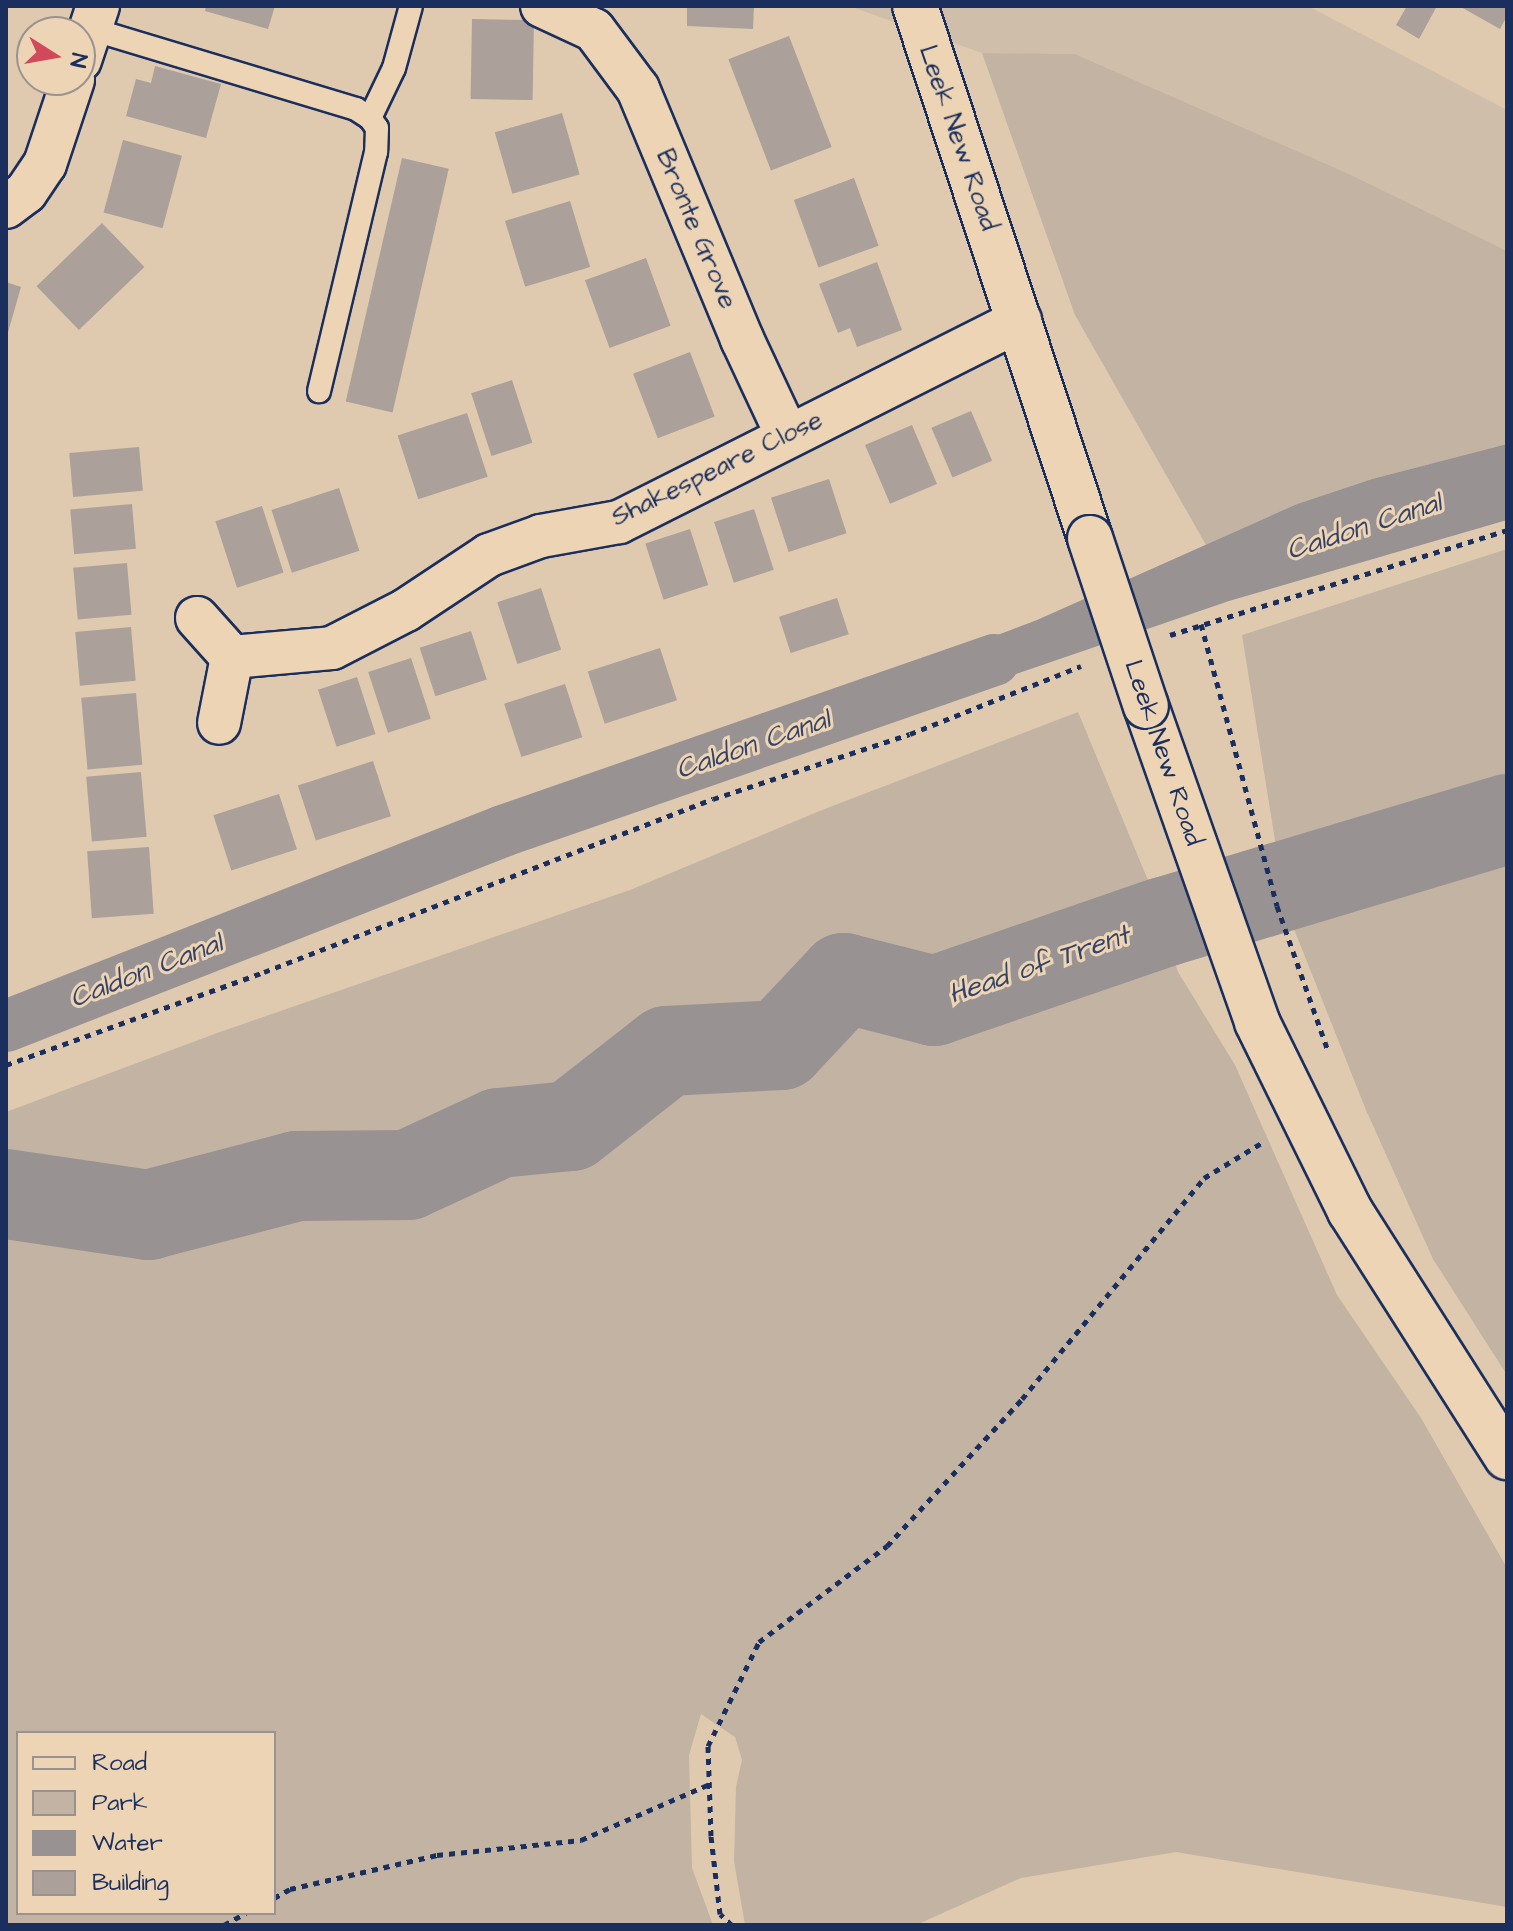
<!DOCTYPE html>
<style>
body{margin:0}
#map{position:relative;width:1513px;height:1931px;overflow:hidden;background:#dfcaaf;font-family:"Architects Daughter",sans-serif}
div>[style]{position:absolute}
.built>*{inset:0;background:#cfbea9}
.green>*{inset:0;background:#c2b3a3}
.water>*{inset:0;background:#999292}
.canal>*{height:52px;margin:-26px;padding:0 26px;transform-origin:26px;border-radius:26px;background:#999292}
.river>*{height:90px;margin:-45px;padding:0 45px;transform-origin:45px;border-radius:45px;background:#999292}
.building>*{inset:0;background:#aba19a;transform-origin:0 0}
.path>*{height:5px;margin-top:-2.5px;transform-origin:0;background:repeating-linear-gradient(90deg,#1b2f5e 0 6px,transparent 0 12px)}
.roads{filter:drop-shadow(2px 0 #1b2f5e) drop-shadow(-2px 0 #1b2f5e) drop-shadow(0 2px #1b2f5e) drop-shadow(0 -2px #1b2f5e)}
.service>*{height:22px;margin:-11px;padding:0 11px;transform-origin:11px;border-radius:11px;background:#ecd4b4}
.minor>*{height:42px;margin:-21px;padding:0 21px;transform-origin:21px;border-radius:21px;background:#ecd4b4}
.trunk>*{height:44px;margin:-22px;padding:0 22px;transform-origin:22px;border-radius:22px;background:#ecd4b4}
.bridges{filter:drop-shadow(2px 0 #1b2f5e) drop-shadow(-2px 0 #1b2f5e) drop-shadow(0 2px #1b2f5e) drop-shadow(0 -2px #1b2f5e)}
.trunk-bridge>*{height:44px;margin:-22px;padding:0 22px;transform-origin:22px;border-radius:22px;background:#ecd4b4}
span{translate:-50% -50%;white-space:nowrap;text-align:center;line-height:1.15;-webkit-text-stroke:6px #ecd4b4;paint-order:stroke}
.street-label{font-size:26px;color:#1b2f5e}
.water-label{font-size:28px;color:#344368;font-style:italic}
.frame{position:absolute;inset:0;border:8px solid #1b2f5e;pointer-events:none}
.legend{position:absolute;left:16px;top:1731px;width:260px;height:184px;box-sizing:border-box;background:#ecd4b4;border:2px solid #989292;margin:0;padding:10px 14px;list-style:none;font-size:24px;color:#1b2f5e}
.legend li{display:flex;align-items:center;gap:16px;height:40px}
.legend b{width:40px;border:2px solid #989292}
.north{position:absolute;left:16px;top:16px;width:80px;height:80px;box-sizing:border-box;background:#ecd4b4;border:2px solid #989292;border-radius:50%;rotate:101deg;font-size:22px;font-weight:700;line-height:32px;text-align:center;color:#1b2f5e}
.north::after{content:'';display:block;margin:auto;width:28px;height:36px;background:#d1495b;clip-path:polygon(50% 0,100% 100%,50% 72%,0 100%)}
</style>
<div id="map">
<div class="built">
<div style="clip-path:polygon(849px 6px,1308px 6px,1507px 110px,1507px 251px,1347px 173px,1075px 54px,982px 53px)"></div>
</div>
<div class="green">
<div style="clip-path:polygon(982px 53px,1075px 54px,1347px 173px,1507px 251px,1507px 444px,1372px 479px,1297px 504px,1206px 545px,1075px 315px)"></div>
<div style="clip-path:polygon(1507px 549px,1507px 1375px,1433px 1259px,1366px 1110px,1286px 909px,1242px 635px)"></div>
<div style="clip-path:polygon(evenodd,1078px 712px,1155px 897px,1178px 972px,1235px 1065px,1337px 1295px,1421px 1418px,1507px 1568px,1507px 1907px,1176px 1852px,1021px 1878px,916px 1925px,745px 1925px,734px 1861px,736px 1787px,742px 1760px,735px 1737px,701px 1714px,689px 1755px,692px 1868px,713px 1925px,6px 1925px,6px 1112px,217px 1033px,630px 890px,822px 810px,1078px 712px,18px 1733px,274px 1733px,274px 1913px,18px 1913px,18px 1733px)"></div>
</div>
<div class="water">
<div style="clip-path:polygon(1507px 444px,1507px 520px,1229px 601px,1016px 674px,944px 705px,915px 666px,1037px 620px,1297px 504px,1372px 479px)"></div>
</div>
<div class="canal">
<div style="left:6px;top:1026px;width:534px;rotate:-21.42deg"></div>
<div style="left:503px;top:831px;width:520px;rotate:-19.2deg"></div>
</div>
<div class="river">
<div style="left:6px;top:1194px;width:144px;rotate:8.4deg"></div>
<div style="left:148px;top:1215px;width:154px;rotate:-14.7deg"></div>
<div style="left:297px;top:1176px;width:111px;rotate:-0.5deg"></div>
<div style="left:408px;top:1175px;width:100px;rotate:-24.8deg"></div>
<div style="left:499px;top:1133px;width:72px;rotate:-5.6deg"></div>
<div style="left:571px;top:1126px;width:122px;rotate:-38deg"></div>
<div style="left:667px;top:1051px;width:114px;rotate:-3deg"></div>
<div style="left:781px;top:1045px;width:92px;rotate:-46.8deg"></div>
<div style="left:844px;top:978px;width:93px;rotate:14.3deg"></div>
<div style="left:934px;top:1001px;width:243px;rotate:-19deg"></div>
<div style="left:1164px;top:922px;width:358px;rotate:-16.7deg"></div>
</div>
<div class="building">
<div style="clip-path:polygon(206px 6px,275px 6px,268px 29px,205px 11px)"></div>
<div style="clip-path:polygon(687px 6px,754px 6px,753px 29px,687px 26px)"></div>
<div style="clip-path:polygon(1407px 6px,1437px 6px,1419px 39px,1396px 25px)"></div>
<div style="clip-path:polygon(1459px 6px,1507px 6px,1507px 16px,1500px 29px)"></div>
<div style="left:472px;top:19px;width:62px;height:80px;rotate:1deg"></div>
<div style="left:789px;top:36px;width:119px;height:65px;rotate:69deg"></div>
<div style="clip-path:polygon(155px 66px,221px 84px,206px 138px,126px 116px,136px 79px,151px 83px)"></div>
<div style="left:562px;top:113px;width:64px;height:70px;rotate:74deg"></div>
<div style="left:123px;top:140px;width:61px;height:75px;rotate:15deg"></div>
<div style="left:402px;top:158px;width:48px;height:250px;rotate:13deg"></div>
<div style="left:854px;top:178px;width:72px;height:64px;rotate:70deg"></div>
<div style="left:570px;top:201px;width:69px;height:68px;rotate:73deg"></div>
<div style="left:102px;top:223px;width:61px;height:91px;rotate:46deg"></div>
<div style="left:646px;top:258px;width:72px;height:65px;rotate:70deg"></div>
<div style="clip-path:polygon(877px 262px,902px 330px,857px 347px,850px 328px,838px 333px,819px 284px)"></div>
<div style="clip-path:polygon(6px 282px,21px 287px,7px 336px,6px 335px)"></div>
<div style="left:690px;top:352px;width:69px;height:61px;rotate:69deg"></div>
<div style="left:512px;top:380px;width:66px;height:43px;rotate:72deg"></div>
<div style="left:971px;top:411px;width:54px;height:43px;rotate:67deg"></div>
<div style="left:467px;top:413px;width:67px;height:73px;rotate:72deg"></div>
<div style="left:912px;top:425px;width:64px;height:51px;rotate:67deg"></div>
<div style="left:139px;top:447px;width:44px;height:70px;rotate:85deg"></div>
<div style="left:829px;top:479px;width:57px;height:61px;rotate:72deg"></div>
<div style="left:339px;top:488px;width:66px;height:71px;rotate:72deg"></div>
<div style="left:132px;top:504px;width:45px;height:62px;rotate:85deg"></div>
<div style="left:262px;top:506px;width:70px;height:49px;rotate:72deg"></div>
<div style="left:754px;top:509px;width:64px;height:42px;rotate:72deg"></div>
<div style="left:690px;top:529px;width:59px;height:47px;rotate:72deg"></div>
<div style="left:127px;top:563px;width:52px;height:54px;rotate:85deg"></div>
<div style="left:541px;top:588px;width:65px;height:46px;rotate:72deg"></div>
<div style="left:837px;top:598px;width:38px;height:61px;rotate:72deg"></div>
<div style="left:131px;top:627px;width:54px;height:56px;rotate:85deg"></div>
<div style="left:471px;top:631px;width:51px;height:54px;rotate:72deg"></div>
<div style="left:660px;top:648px;width:55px;height:76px;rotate:72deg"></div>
<div style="left:411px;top:658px;width:64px;height:45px;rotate:72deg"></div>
<div style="left:357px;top:677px;width:60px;height:41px;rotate:72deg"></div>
<div style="left:565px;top:684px;width:56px;height:64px;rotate:72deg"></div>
<div style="left:136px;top:693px;width:72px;height:55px;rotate:85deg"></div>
<div style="left:373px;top:761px;width:58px;height:79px;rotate:72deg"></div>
<div style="left:141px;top:772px;width:65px;height:55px;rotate:85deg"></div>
<div style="left:279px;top:794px;width:58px;height:69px;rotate:72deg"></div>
<div style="left:149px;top:847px;width:67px;height:62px;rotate:86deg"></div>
</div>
<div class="path">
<div style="left:1201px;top:624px;width:292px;rotate:74.9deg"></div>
<div style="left:1277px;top:906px;width:151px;rotate:70.6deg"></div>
<div style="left:1170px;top:635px;width:353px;rotate:-17.3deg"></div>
<div style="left:6px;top:1065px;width:274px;rotate:-19.8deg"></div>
<div style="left:264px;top:972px;width:481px;rotate:-21.1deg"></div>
<div style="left:713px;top:799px;width:207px;rotate:-18.3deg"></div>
<div style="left:910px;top:734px;width:184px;rotate:-21.7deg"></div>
<div style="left:274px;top:1898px;width:18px;rotate:-29deg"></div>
<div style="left:290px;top:1889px;width:151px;rotate:-13deg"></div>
<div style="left:437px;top:1855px;width:145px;rotate:-5.9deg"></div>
<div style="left:581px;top:1840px;width:141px;rotate:-23.5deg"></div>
<div style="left:224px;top:1925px;width:25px;rotate:-29deg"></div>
<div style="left:732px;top:1925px;width:16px;rotate:-137deg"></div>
<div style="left:720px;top:1914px;width:79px;rotate:-96.6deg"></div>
<div style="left:711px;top:1836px;width:90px;rotate:-91.9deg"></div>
<div style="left:708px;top:1746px;width:116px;rotate:-63.9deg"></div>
<div style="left:759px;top:1642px;width:160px;rotate:-36.9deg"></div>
<div style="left:887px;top:1546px;width:200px;rotate:-47.4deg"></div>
<div style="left:1022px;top:1399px;width:286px;rotate:-50.5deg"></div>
<div style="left:1204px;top:1178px;width:69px;rotate:-31.4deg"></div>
</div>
<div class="roads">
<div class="service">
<div style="left:91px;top:29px;width:277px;rotate:16.8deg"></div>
<div style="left:356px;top:109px;width:17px;rotate:33deg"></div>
<div style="left:370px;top:118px;width:12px;rotate:55deg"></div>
<div style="left:377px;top:128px;width:24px;rotate:92deg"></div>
<div style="left:376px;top:152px;width:246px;rotate:103.4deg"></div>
<div style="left:370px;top:118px;width:55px;rotate:-64.4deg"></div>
<div style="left:394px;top:68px;width:64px;rotate:-74.7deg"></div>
</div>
<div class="minor">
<div style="left:542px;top:6px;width:57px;rotate:24.8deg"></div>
<div style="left:594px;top:30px;width:74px;rotate:53.3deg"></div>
<div style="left:638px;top:89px;width:271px;rotate:67.4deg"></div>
<div style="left:742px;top:339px;width:106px;rotate:64.9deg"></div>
<div style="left:80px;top:60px;width:57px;rotate:-71.6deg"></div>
<div style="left:6px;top:207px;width:25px;rotate:-37deg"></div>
<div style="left:26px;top:192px;width:34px;rotate:-56deg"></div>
<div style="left:45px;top:164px;width:89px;rotate:-71.6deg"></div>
<div style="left:197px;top:618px;width:52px;rotate:48.1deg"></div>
<div style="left:232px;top:657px;width:67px;rotate:101.1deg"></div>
<div style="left:232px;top:657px;width:100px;rotate:-5.1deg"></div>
<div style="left:332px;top:648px;width:83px;rotate:-27.2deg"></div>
<div style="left:406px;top:610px;width:100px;rotate:-33.5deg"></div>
<div style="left:489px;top:555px;width:55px;rotate:-20.1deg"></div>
<div style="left:541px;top:536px;width:79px;rotate:-10.2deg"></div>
<div style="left:619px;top:522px;width:449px;rotate:-26.7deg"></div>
</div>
<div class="trunk">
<div style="left:915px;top:6px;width:560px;rotate:71.79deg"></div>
<div style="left:1146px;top:706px;width:335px;rotate:70.6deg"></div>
<div style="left:1257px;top:1022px;width:211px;rotate:63.8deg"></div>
<div style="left:1350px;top:1211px;width:292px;rotate:57.5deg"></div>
</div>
</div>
<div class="bridges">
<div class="trunk-bridge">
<div style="left:1090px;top:538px;width:177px;rotate:71.6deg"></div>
</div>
</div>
<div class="street-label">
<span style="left:958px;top:138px;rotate:71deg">Leek New Road</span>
<span style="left:696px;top:229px;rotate:67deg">Bronte Grove</span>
<span style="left:717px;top:469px;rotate:-26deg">Shakespeare Close</span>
<span style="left:1163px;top:753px;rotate:71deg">Leek New Road</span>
</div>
<div class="water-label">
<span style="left:1364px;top:527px;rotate:-18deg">Caldon Canal</span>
<span style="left:753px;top:745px;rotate:-19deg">Caldon Canal</span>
<span style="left:1039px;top:965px;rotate:-19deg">Head of Trent</span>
<span style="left:146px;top:971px;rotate:-21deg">Caldon Canal</span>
</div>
<div class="frame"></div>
<ul class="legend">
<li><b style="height:10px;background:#ecd4b4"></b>Road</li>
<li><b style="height:22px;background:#c2b3a3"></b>Park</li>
<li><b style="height:22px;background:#999292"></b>Water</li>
<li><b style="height:22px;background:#aba19a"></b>Building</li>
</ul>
<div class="north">N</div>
</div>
